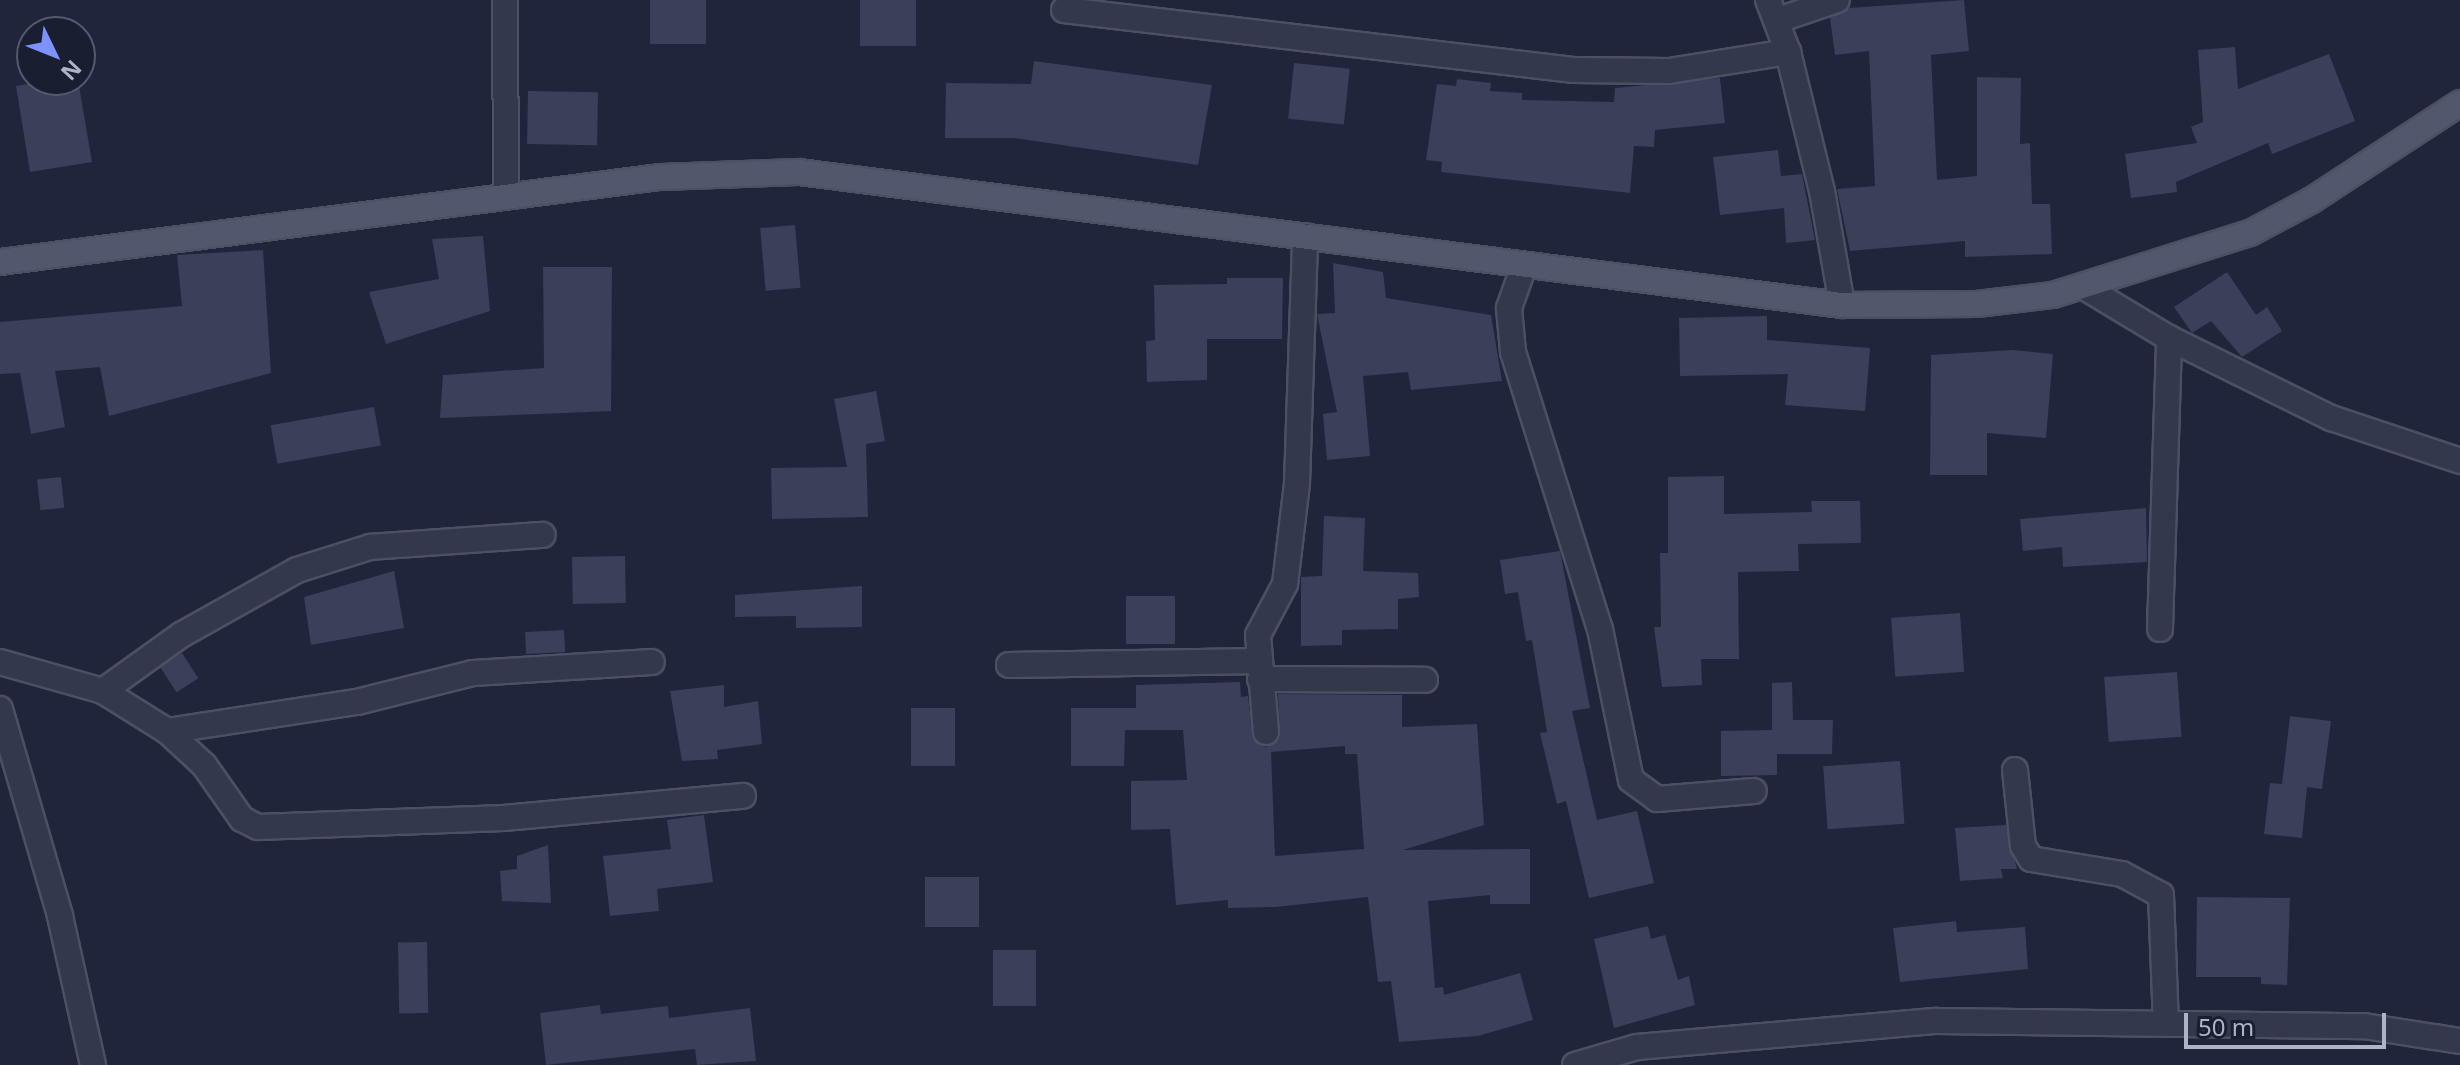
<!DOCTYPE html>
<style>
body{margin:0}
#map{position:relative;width:2460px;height:1065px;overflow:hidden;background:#20253c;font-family:"Noto Sans",sans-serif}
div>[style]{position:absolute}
.building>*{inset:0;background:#3a3f5a;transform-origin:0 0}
.roads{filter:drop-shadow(2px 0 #4c5064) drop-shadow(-2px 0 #4c5064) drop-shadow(0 2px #4c5064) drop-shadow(0 -2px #4c5064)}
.minor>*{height:24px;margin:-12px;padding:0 12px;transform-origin:12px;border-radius:12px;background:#34384c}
.major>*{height:24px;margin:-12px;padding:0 12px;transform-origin:12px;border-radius:12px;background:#52576d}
span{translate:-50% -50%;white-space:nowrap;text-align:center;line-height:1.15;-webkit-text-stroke:8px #191e31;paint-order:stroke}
.north{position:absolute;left:16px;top:16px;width:80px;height:80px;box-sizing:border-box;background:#191e31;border:2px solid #555a6d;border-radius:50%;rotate:133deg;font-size:22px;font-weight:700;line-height:32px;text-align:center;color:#afb3c8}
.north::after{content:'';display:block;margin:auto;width:28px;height:36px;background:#7d91ff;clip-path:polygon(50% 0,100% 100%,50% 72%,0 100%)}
.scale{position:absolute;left:2184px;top:1013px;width:202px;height:36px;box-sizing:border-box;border:4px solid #afb3c8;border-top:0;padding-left:10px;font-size:24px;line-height:28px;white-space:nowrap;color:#afb3c8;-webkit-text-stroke:6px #191e31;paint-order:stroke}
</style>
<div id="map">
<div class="building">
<div style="left:650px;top:0;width:56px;height:44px"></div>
<div style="left:860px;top:0;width:56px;height:46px"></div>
<div style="clip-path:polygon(1964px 0,1969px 51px,1931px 55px,1937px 180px,1977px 176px,1977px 77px,2021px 78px,2020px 144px,2030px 143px,2032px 204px,2050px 204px,2052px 254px,1965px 257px,1965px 241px,1850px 251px,1837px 189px,1875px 186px,1869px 51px,1835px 55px,1830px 18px,1849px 8px)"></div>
<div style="clip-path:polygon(2235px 47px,2238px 89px,2329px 54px,2355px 121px,2272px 154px,2268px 143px,2176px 182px,2177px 192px,2131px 198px,2125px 154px,2197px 143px,2191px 127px,2203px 122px,2198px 50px)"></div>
<div style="clip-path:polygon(1034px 61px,1212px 85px,1198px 165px,1014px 138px,945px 138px,946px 83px,1031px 84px)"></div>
<div style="left:1294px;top:63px;width:56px;height:56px;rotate:6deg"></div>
<div style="clip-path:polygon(1720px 78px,1725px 123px,1655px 130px,1654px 147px,1634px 146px,1630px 193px,1441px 172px,1442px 162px,1426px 160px,1437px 84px,1456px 86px,1457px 79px,1491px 83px,1490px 91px,1522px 93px,1522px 100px,1614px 102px,1615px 88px)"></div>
<div style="clip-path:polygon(50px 80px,78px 80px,92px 162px,30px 172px,16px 86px)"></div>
<div style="left:528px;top:91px;width:70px;height:53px;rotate:1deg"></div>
<div style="clip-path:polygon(1778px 150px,1781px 176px,1802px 174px,1815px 240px,1786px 243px,1784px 208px,1720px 215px,1713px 157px)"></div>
<div style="left:795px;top:225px;width:63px;height:35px;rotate:85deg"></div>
<div style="clip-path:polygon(483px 236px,490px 311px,386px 344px,369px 292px,439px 279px,432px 239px)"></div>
<div style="clip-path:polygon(263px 250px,271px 373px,109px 416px,100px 367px,55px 371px,65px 427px,31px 434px,20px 373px,0 374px,0 322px,182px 306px,177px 255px)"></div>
<div style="clip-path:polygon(1333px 263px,1383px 272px,1386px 298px,1491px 315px,1502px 381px,1411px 390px,1408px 372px,1363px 376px,1370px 456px,1327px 460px,1323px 414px,1337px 412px,1317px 314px,1335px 313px)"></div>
<div style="clip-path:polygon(543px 267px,612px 267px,611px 411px,440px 418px,443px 375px,544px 368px)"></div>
<div style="clip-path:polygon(2227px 272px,2256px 315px,2267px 307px,2282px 331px,2242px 357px,2211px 321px,2192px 333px,2174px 307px)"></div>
<div style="clip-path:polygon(1227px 278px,1283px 278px,1282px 339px,1207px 339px,1207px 380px,1147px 382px,1146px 341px,1155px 340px,1154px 285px,1227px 284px)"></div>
<div style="clip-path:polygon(1767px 316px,1767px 340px,1870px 348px,1865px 411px,1785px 405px,1788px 374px,1680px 376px,1679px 318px)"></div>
<div style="clip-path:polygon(2013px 350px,2053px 354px,2046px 438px,1987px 433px,1987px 475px,1930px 475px,1931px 355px)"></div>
<div style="clip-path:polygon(876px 391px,885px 441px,866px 444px,868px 517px,772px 519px,771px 468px,847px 467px,834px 399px)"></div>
<div style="left:374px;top:407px;width:39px;height:105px;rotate:80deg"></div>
<div style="clip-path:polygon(1724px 476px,1724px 514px,1812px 512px,1811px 501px,1860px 501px,1861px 543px,1798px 544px,1799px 571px,1738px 572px,1739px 659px,1701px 659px,1702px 685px,1662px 687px,1654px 627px,1661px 627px,1660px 553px,1668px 553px,1668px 477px)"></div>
<div style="left:61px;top:477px;width:31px;height:24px;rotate:84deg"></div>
<div style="clip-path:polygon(2146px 508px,2147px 562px,2063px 567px,2062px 547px,2023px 551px,2020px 519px)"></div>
<div style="clip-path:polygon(1324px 516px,1365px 518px,1363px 571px,1418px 573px,1419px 597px,1398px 599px,1398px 629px,1342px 630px,1342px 645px,1301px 646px,1301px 577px,1322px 576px)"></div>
<div style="clip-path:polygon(1560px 551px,1590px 708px,1572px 711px,1597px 820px,1637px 811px,1654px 883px,1589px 898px,1566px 801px,1557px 804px,1540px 733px,1547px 732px,1532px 640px,1526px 641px,1518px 592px,1505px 594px,1500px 560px)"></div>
<div style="left:625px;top:556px;width:47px;height:53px;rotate:89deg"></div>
<div style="clip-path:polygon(394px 571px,404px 628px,311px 645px,304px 597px)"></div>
<div style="clip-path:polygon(862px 586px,862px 627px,796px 628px,796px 616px,735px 617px,735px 595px)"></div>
<div style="left:1126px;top:596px;width:49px;height:48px"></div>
<div style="left:1960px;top:613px;width:59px;height:69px;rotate:86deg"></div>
<div style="left:564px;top:630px;width:22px;height:39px;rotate:87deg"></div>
<div style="left:182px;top:653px;width:30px;height:26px;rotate:57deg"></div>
<div style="left:2177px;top:672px;width:65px;height:73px;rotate:86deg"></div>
<div style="clip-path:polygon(evenodd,1240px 682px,1241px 697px,1248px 696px,1253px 740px,1266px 747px,1280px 738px,1278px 694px,1402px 695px,1402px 727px,1477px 724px,1484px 825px,1403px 850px,1530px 849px,1530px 904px,1490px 904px,1490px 895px,1428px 901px,1435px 988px,1443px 987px,1444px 995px,1520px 973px,1533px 1020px,1478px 1036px,1399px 1042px,1391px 981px,1378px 982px,1368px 897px,1276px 907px,1228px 908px,1228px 900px,1176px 905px,1170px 829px,1131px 830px,1131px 781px,1187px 780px,1183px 730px,1125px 730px,1124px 766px,1071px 766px,1071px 708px,1136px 708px,1136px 685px,1240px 682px,1345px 746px,1345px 754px,1357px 754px,1364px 849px,1275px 856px,1271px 752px,1345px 746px)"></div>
<div style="clip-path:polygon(1792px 682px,1793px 720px,1833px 720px,1832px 754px,1777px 754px,1777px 775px,1721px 776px,1721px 731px,1772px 730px,1772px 683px)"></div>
<div style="clip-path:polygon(724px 685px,724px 707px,758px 701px,762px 744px,717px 750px,718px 759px,682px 761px,670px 691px)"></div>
<div style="left:911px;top:708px;width:44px;height:58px"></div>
<div style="clip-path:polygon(2290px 716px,2331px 721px,2322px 789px,2307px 787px,2302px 838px,2264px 834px,2270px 783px,2282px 784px)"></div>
<div style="left:1900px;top:761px;width:63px;height:77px;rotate:86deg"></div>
<div style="clip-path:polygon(704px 815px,713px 882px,657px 889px,659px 911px,610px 916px,603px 856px,671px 849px,667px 820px)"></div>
<div style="clip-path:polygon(2006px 825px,2017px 869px,2001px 869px,2003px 878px,1960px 881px,1955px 828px)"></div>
<div style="clip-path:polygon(548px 845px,551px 903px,502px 901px,500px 871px,517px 869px,517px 856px)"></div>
<div style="left:925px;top:877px;width:54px;height:50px"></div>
<div style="clip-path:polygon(2197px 897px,2290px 898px,2287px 985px,2261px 984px,2261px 977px,2196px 977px)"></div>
<div style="clip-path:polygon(1956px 921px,1957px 932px,2025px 927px,2028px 969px,1900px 982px,1893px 928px)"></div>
<div style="clip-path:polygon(1648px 926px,1651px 939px,1665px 935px,1678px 980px,1689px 976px,1695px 1005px,1614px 1028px,1594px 939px)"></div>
<div style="left:427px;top:942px;width:71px;height:29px;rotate:89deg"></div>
<div style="left:993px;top:950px;width:43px;height:56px"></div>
<div style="clip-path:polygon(600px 1005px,601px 1014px,668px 1006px,669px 1018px,750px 1008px,756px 1061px,697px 1065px,695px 1049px,546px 1065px,540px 1013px)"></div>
</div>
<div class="roads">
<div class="minor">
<div style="left:505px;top:0;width:196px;rotate:89.7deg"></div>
<div style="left:1768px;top:0;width:56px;rotate:69deg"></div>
<div style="left:1788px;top:52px;width:143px;rotate:76.3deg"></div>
<div style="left:1822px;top:191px;width:116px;rotate:80deg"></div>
<div style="left:1064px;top:10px;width:514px;rotate:6.71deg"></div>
<div style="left:1574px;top:70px;width:95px;rotate:0.6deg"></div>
<div style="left:1669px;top:71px;width:121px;rotate:-9.1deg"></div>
<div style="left:1778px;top:20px;width:62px;rotate:-18.7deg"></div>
<div style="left:1524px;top:266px;width:45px;rotate:109.7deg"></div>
<div style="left:1509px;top:308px;width:44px;rotate:84.8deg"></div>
<div style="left:1513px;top:352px;width:290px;rotate:72.6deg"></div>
<div style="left:1600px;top:629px;width:154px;rotate:78.4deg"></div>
<div style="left:1631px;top:780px;width:32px;rotate:36deg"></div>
<div style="left:1657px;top:799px;width:97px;rotate:-4.7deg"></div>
<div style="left:2084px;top:287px;width:99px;rotate:31deg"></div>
<div style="left:2169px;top:338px;width:181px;rotate:26.3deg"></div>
<div style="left:2331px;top:418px;width:136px;rotate:18.4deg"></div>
<div style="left:2160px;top:629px;width:291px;rotate:-88.2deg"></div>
<div style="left:0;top:662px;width:107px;rotate:15.7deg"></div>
<div style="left:103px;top:691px;width:75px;rotate:32deg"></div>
<div style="left:167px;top:731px;width:50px;rotate:42.6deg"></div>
<div style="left:204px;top:765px;width:66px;rotate:54.9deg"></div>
<div style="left:242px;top:819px;width:18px;rotate:27deg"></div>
<div style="left:258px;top:827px;width:246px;rotate:-2.1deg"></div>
<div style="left:504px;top:818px;width:240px;rotate:-5.3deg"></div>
<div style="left:1009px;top:665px;width:250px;rotate:-0.9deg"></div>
<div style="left:1260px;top:679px;width:165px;rotate:0.3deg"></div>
<div style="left:103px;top:691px;width:96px;rotate:-35.7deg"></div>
<div style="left:181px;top:635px;width:133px;rotate:-29.3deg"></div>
<div style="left:297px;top:570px;width:77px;rotate:-17.5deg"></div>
<div style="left:370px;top:547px;width:173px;rotate:-4deg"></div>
<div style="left:0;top:709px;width:216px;rotate:73.8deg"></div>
<div style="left:60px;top:916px;width:153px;rotate:77.5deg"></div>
<div style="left:167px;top:731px;width:192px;rotate:-8.7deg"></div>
<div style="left:357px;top:702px;width:120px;rotate:-14deg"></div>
<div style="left:473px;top:673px;width:179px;rotate:-3.5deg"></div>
<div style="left:1266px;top:732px;width:97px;rotate:-94.7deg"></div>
<div style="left:1258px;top:635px;width:58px;rotate:-62.1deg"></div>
<div style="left:1285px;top:584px;width:102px;rotate:-83.2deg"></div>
<div style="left:1297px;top:483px;width:247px;rotate:-88.1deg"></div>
<div style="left:2015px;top:770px;width:76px;rotate:84deg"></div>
<div style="left:2023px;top:846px;width:15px;rotate:58deg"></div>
<div style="left:2031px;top:859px;width:92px;rotate:9.4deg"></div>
<div style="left:2122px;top:874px;width:44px;rotate:28.3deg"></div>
<div style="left:2161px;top:895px;width:128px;rotate:87.8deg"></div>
<div style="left:1575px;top:1065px;width:65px;rotate:-16.2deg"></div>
<div style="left:1637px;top:1047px;width:301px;rotate:-5deg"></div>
<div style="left:1937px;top:1021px;width:427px;rotate:0.7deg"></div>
<div style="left:2364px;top:1026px;width:97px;rotate:8.9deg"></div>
</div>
<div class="major">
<div style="left:0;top:262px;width:665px;rotate:-7.34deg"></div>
<div style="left:660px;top:177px;width:139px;rotate:-2.1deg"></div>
<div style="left:799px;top:172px;width:1051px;rotate:7.27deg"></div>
<div style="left:1842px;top:305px;width:135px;rotate:-0.4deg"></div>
<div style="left:1977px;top:304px;width:77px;rotate:-6.8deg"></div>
<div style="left:2053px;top:295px;width:207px;rotate:-17.5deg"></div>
<div style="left:2250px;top:233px;width:70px;rotate:-28deg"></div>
<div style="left:2312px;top:200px;width:177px;rotate:-33.2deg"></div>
</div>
</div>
<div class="north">N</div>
<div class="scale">50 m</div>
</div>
